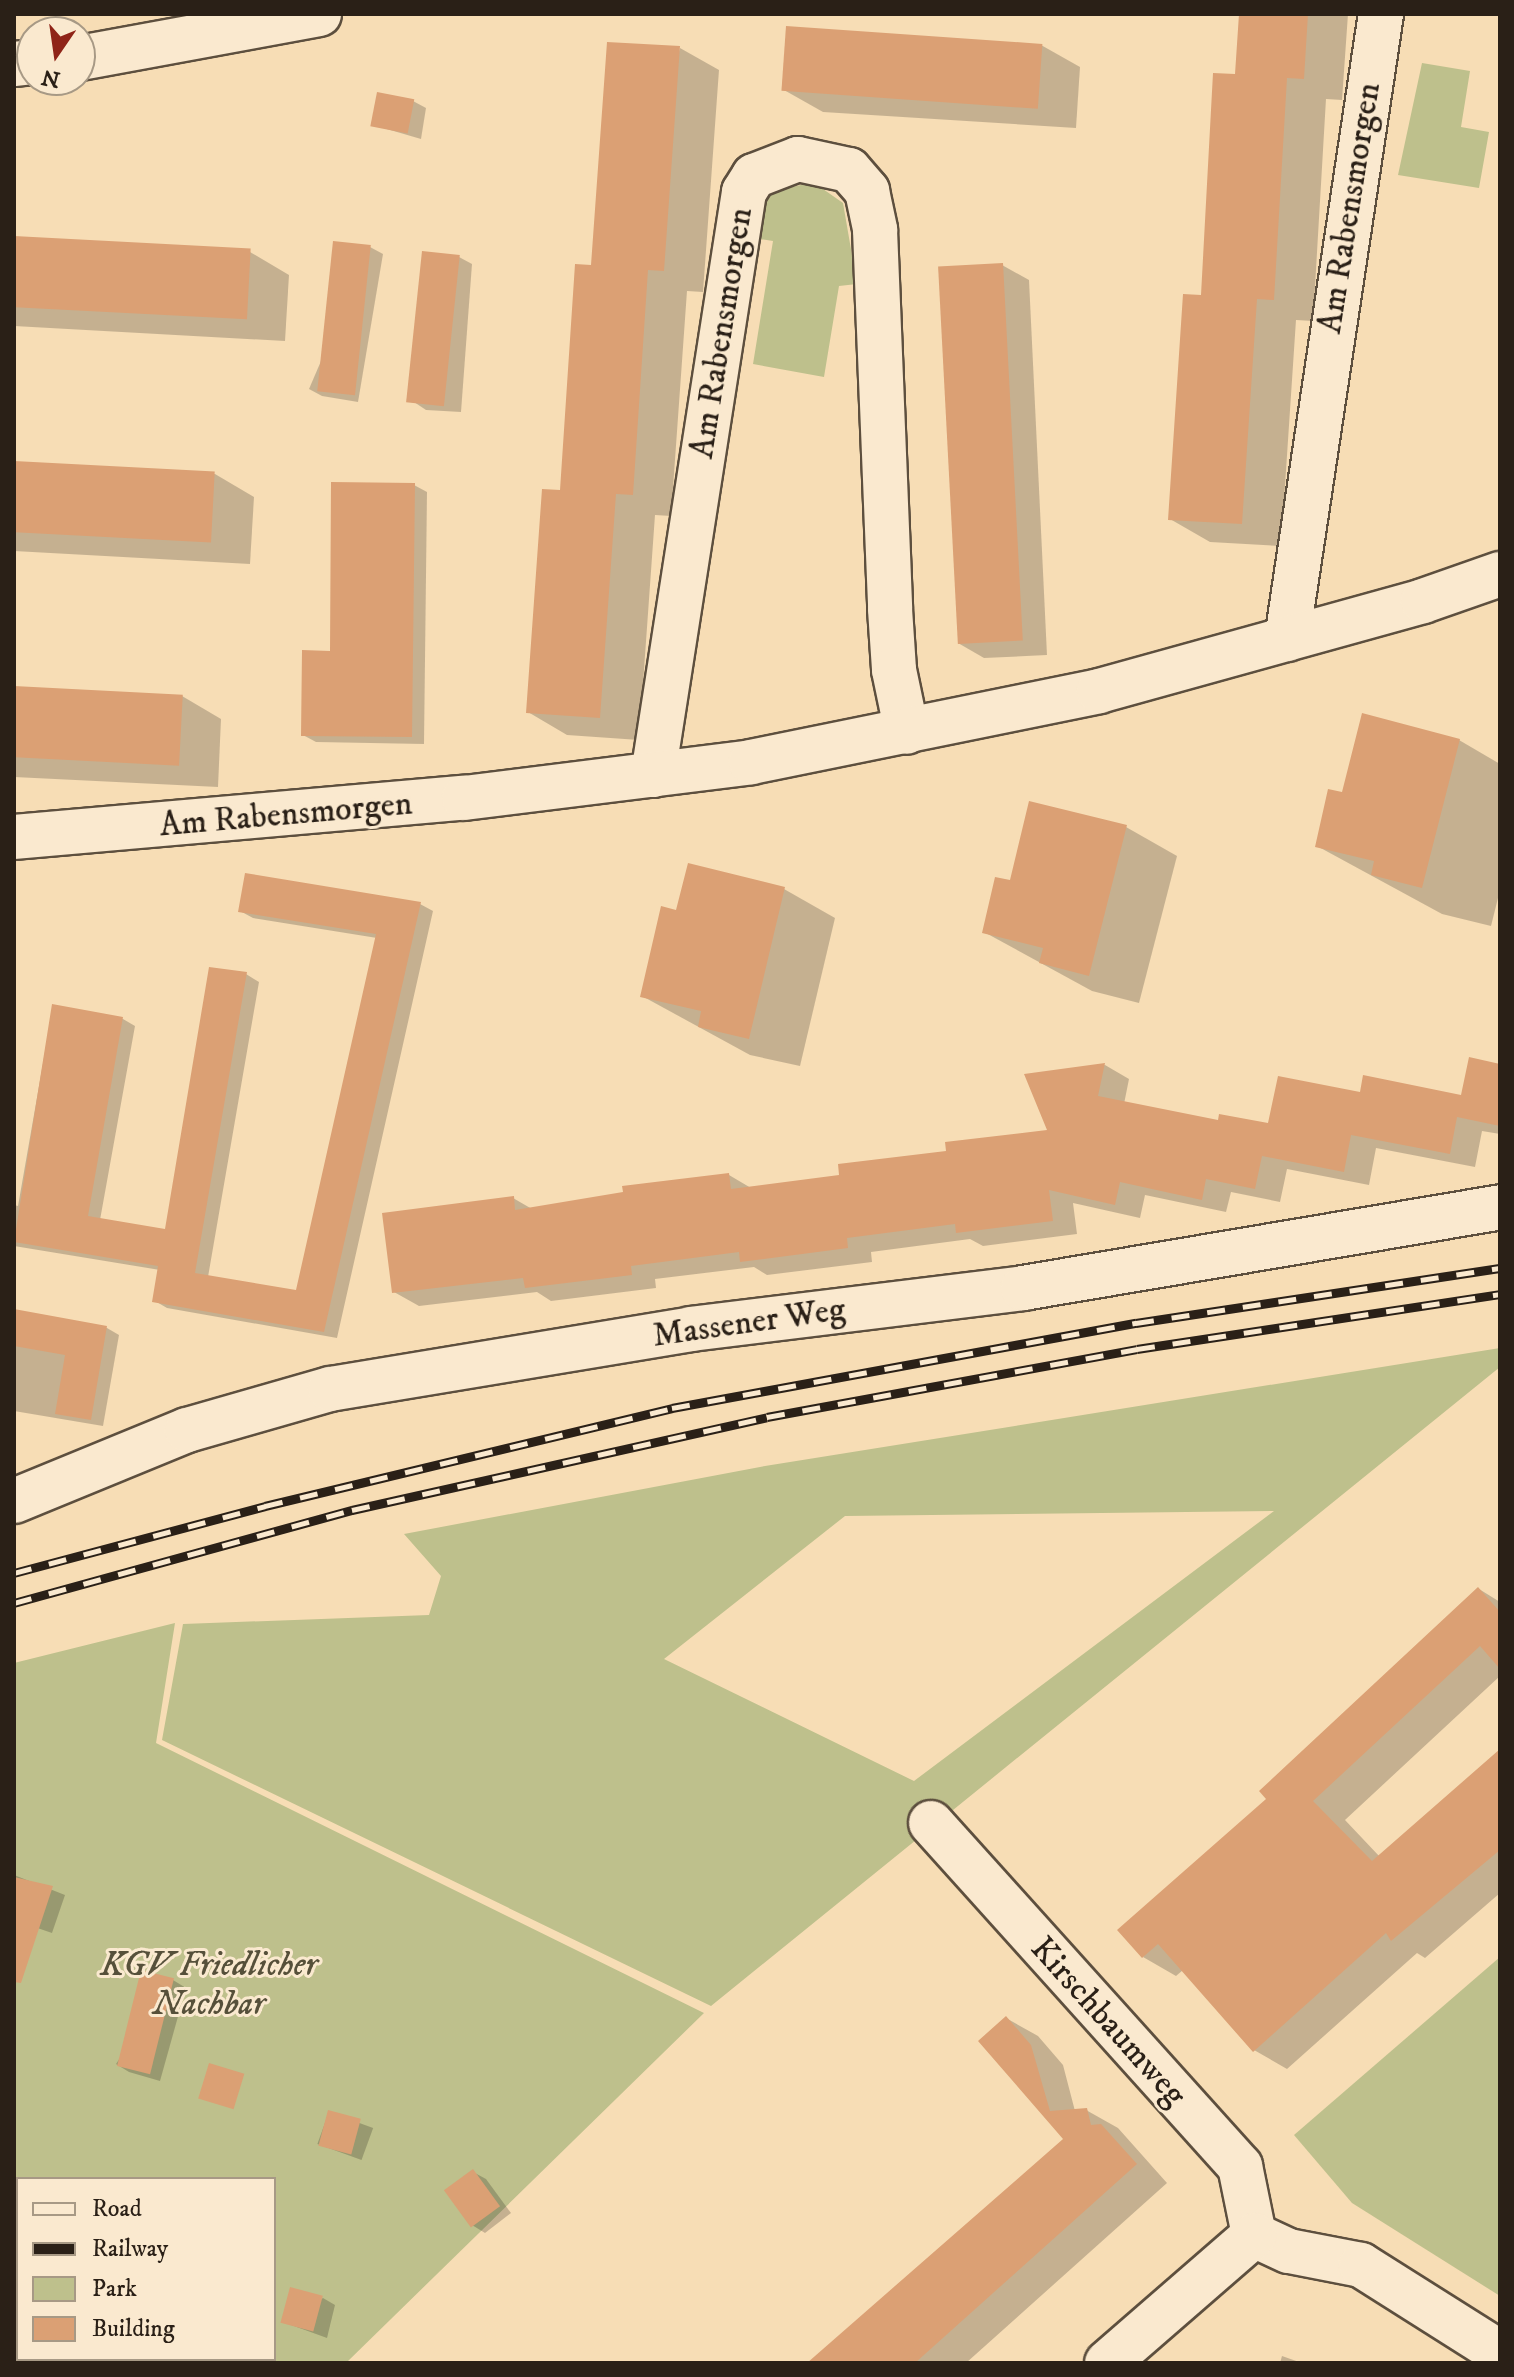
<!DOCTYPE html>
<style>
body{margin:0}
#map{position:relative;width:1514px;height:2377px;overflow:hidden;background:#f7ddb5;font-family:"IM FELL DW Pica",serif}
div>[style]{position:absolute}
.green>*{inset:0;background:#bec08c}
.shadow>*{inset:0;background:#0003;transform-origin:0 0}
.building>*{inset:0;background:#dba074;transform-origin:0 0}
.roads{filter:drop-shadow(2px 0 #5d4f3e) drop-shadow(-2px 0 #5d4f3e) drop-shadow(0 2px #5d4f3e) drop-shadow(0 -2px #5d4f3e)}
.minor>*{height:44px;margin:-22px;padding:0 22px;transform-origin:22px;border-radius:22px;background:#fae9cf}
.rail>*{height:9px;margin-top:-4.5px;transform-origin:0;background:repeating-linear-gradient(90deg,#fae9cf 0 18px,#2a2017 0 36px);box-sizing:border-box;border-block:2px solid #2a2017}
span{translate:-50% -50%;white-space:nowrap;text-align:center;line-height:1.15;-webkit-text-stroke:6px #fae9cf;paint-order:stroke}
.street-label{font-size:34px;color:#2a2017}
.park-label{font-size:34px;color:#56503a;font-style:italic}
.frame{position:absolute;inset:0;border:16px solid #2a2017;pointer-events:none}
.legend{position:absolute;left:16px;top:2177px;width:260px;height:184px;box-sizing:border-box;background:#fae9cf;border:2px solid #a79985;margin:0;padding:10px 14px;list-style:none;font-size:24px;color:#2a2017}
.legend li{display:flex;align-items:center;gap:16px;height:40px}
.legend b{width:40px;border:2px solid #a79985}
.north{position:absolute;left:16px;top:16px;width:80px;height:80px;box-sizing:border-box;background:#fae9cf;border:2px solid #a79985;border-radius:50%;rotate:193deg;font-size:22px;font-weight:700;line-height:32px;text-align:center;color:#2a2017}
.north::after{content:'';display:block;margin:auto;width:28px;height:36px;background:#8f2418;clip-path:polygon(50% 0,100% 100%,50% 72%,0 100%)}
</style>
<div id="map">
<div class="green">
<div style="clip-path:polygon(1422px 63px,1470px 71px,1461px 127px,1489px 132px,1479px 188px,1398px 175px)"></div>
<div style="clip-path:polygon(813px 182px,843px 203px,857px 284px,839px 286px,824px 377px,753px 364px,773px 241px,753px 238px,754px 226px,772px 192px)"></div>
<div style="clip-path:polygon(evenodd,1500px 1348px,1500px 1367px,711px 2006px,162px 1740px,183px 1624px,429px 1615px,441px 1576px,404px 1534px,765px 1466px,1500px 1348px,1274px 1511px,914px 1781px,664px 1659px,845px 1516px,1274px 1511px)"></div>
<div style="clip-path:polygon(evenodd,175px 1623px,156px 1743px,704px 2013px,346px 2363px,14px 2363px,14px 1663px,175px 1623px,18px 2179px,274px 2179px,274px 2359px,18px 2359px,18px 2179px)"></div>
<div style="clip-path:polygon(1500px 1957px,1500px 2296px,1352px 2203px,1294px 2135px)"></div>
</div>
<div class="shadow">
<div style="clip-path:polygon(1241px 14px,1348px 14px,1342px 100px,1326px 99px,1313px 321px,1296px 320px,1281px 546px,1210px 542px,1170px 519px,1237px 76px)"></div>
<div style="clip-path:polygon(1041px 45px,1080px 67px,1076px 128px,823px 112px,784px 90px)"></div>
<div style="clip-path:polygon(680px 48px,719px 70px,703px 292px,687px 291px,671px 516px,655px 515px,639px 740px,567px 735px,528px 712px,562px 492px)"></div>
<div style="clip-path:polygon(413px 101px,426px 108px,421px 139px,373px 125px)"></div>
<div style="clip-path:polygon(14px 238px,250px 252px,289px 275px,285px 341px,14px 326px)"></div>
<div style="clip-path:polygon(370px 247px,383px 254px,358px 402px,322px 396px,309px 389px)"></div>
<div style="clip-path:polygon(459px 257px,472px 264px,461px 412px,426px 410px,414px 402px)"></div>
<div style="clip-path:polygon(1002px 265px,1029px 280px,1047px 655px,984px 658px,958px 643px)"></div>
<div style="clip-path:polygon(14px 463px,215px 474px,254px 497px,250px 564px,14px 551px)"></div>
<div style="clip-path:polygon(414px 485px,427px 492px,424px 744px,316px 742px,303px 735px,331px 653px)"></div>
<div style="clip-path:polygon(14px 688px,182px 696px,221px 719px,218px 787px,14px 777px)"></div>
<div style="clip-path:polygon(1459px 740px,1500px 764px,1500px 890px,1491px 926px,1442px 914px,1317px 846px,1343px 794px)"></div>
<div style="clip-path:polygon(1126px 827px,1177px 856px,1139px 1003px,1092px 991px,984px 932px,1011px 882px)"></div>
<div style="clip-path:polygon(784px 889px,835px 918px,800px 1066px,750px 1055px,642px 996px,678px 912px)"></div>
<div style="clip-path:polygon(420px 904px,433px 911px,337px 1338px,167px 1308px,155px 1301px,160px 1270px,14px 1246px,14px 1205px,18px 1206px,53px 1006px,123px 1019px,135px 1026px,100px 1220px,166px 1231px,246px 974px,259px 982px,208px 1277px,298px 1292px,377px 938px,253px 918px,240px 911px)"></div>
<div style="clip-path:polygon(1105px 1065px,1129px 1079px,1124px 1104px,1219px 1123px,1270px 1126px,1361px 1094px,1463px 1097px,1500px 1065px,1500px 1134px,1482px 1131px,1475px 1167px,1376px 1148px,1369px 1185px,1287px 1169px,1280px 1202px,1231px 1192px,1226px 1212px,1145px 1195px,1140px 1218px,1073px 1203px,1077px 1234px,983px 1246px,970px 1239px,871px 1252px,872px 1262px,767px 1275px,754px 1267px,655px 1279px,656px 1288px,551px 1301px,537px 1292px,419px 1306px,394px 1292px,513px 1198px,532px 1209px,729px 1175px,751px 1188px,841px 1177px,1050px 1132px,1027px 1076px)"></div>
<div style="clip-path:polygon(14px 1311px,107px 1328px,119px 1335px,103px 1426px,14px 1411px)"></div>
<div style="clip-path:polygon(1479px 1589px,1500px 1602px,1500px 1676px,1345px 1820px,1380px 1857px,1500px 1752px,1500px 1893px,1425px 1958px,1417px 1953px,1287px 2069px,1254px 2050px,1183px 1970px,1176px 1976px,1143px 1957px,1269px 1799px)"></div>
<div style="clip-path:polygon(14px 1875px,65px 1895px,52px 1933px,14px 1920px)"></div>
<div style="clip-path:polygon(173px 1980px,186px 1988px,160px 2081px,129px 2072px,116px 2064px)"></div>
<div style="clip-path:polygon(1006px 2018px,1038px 2036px,1063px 2065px,1075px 2111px,1086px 2110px,1118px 2128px,1167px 2183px,966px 2363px,811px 2363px,1066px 2139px,980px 2042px)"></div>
<div style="left:329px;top:2112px;width:47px;height:34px;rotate:20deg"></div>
<div style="clip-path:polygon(473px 2172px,486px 2179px,511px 2213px,485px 2233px,472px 2225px)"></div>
<div style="left:14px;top:2222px;width:4px;height:35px;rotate:14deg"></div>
<div style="clip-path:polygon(323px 2298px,335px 2305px,327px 2338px,283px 2322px)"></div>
<div style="clip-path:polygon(1282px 2356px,1302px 2363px,1280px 2363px)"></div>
<div style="clip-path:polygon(130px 2359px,179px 2359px,129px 2363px)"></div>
</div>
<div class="building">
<div style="clip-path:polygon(1239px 14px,1308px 14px,1304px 79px,1287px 78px,1274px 300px,1257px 299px,1242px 524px,1168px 520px,1183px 294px,1201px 295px,1213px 73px,1235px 74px)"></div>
<div style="left:786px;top:26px;width:257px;height:65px;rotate:4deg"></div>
<div style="clip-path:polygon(607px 42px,680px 46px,664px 271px,648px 270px,633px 495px,616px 494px,600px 718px,526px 713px,542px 489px,560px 490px,575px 264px,591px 265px)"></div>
<div style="left:377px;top:92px;width:38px;height:35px;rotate:11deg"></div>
<div style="left:14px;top:236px;width:237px;height:71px;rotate:3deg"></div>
<div style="left:333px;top:241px;width:38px;height:151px;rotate:6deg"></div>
<div style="left:422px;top:251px;width:38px;height:152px;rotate:6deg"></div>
<div style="left:1003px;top:263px;width:378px;height:65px;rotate:87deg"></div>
<div style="left:14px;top:461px;width:201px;height:71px;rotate:3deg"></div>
<div style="clip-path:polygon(331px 482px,415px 483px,412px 737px,301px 736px,302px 650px,330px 651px)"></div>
<div style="left:14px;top:686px;width:169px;height:71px;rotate:3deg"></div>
<div style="clip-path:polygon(1362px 713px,1460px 739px,1422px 888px,1371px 875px,1374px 861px,1315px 847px,1328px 789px,1342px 792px)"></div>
<div style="clip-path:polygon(1029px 801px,1127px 825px,1089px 976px,1039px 963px,1043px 948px,982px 933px,995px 877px,1010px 880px)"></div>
<div style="clip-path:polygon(688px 863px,785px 887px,749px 1039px,698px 1027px,701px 1011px,640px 997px,661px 906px,676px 910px)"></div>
<div style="clip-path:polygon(245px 873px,421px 902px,324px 1332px,152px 1302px,158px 1266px,14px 1242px,52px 1004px,123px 1017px,88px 1216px,165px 1229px,209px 967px,247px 972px,195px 1273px,296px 1290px,376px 934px,238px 912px)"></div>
<div style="clip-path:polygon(1469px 1057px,1500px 1064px,1500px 1126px,1457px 1117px,1450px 1154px,1351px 1135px,1344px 1172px,1262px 1156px,1255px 1189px,1206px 1179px,1202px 1200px,1120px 1182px,1115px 1205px,1049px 1190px,1053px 1221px,956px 1233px,955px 1224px,847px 1238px,848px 1248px,740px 1262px,739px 1252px,631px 1266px,632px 1275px,525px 1288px,523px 1278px,392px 1293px,382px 1213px,514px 1196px,515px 1210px,623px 1192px,622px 1186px,729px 1173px,731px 1189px,839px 1175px,838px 1164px,946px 1151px,945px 1142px,1047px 1130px,1024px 1074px,1105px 1063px,1098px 1096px,1218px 1120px,1219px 1114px,1268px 1123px,1278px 1076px,1360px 1092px,1363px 1075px,1461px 1095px)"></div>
<div style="clip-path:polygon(14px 1309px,107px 1326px,91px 1420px,55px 1414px,65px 1355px,14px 1346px)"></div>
<div style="clip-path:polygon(1478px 1587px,1500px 1612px,1500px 1669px,1480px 1646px,1313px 1801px,1372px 1861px,1500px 1749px,1500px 1850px,1391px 1941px,1386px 1933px,1253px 2052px,1158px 1944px,1142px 1958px,1117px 1930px,1266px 1799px,1259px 1791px)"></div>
<div style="clip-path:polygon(14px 1877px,53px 1886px,21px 1983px,14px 1982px)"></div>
<div style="left:141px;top:1970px;width:34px;height:99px;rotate:14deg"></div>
<div style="clip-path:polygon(1006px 2016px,1031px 2045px,1050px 2111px,1087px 2108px,1091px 2125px,1101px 2124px,1137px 2164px,915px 2363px,807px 2363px,1063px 2139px,978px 2041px)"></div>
<div style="left:209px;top:2063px;width:37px;height:37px;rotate:17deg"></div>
<div style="left:328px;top:2110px;width:34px;height:37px;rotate:15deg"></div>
<div style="left:473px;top:2169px;width:46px;height:36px;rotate:54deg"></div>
<div style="left:290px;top:2287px;width:34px;height:37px;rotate:15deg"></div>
</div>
<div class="roads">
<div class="minor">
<div style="left:80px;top:58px;width:243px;rotate:-10.4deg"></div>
<div style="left:14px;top:64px;width:18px;rotate:-6deg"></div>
<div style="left:1287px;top:639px;width:632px;rotate:-81.45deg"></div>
<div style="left:653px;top:775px;width:590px;rotate:-81.13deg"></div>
<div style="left:744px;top:192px;width:19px;rotate:-58deg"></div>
<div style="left:754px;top:176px;width:47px;rotate:-21.1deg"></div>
<div style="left:798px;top:159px;width:52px;rotate:12.2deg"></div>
<div style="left:849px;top:170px;width:28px;rotate:49deg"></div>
<div style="left:867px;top:191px;width:40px;rotate:78deg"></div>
<div style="left:875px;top:230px;width:379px;rotate:87.7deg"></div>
<div style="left:890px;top:609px;width:61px;rotate:86.2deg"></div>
<div style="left:894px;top:670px;width:63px;rotate:78.2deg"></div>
<div style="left:14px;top:837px;width:452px;rotate:-5deg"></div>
<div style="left:464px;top:798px;width:289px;rotate:-7.1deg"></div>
<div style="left:751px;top:762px;width:355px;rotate:-11.5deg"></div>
<div style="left:1099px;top:691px;width:336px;rotate:-15.5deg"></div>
<div style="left:1423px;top:601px;width:82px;rotate:-19.3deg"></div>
<div style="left:14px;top:1501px;width:187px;rotate:-22.3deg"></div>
<div style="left:187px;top:1430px;width:149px;rotate:-16deg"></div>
<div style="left:330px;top:1389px;width:366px;rotate:-9.4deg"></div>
<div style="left:691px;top:1329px;width:335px;rotate:-7deg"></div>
<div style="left:1023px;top:1288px;width:484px;rotate:-9.6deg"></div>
<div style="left:931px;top:1823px;width:462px;rotate:48deg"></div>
<div style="left:1240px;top:2166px;width:70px;rotate:78.5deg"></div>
<div style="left:1254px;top:2235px;width:38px;rotate:25deg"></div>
<div style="left:1289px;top:2251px;width:73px;rotate:11deg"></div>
<div style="left:1361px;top:2265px;width:165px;rotate:32.3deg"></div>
<div style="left:1107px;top:2363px;width:195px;rotate:-41deg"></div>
</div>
</div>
<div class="rail">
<div style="left:14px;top:1573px;width:260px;rotate:-14.9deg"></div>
<div style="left:265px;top:1506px;width:419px;rotate:-13.5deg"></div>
<div style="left:672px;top:1408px;width:472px;rotate:-10.4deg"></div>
<div style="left:1136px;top:1323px;width:368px;rotate:-8.6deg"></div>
<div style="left:14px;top:1603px;width:351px;rotate:-15.4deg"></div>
<div style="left:352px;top:1510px;width:425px;rotate:-12.6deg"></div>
<div style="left:767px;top:1417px;width:376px;rotate:-10.4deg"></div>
<div style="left:1137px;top:1349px;width:367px;rotate:-8.6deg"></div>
</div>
<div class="street-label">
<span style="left:1350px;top:208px;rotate:-81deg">Am Rabensmorgen</span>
<span style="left:722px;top:333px;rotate:-81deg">Am Rabensmorgen</span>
<span style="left:286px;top:815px;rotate:-5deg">Am Rabensmorgen</span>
<span style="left:749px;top:1323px;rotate:-8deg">Massener Weg</span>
<span style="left:1108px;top:2022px;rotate:48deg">Kirschbaumweg</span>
</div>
<div class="park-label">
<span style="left:209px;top:1985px">KGV Friedlicher<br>Nachbar</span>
</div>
<div class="frame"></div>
<ul class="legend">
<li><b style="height:10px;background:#fae9cf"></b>Road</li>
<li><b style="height:10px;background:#2a2017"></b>Railway</li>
<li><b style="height:22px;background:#bec08c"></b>Park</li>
<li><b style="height:22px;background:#dba074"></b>Building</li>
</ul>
<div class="north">N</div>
</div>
